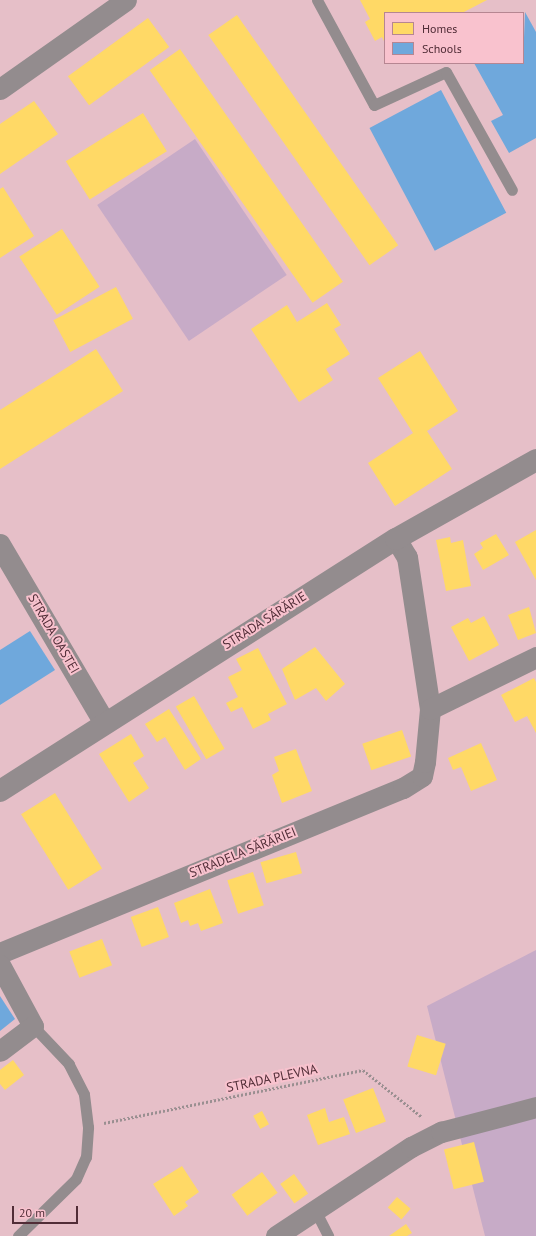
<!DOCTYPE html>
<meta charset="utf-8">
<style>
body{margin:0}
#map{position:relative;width:536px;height:1236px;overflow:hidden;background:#e6bfc8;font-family:"PT Sans",sans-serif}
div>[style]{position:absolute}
.green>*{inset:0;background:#c7abc7;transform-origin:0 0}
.homes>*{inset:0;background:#ffd966;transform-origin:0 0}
.schools>*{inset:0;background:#6fa8dc;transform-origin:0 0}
.path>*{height:2.5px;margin-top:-1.25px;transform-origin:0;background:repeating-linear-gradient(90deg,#9a8f91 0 2px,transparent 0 4px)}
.service>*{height:11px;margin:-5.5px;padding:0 5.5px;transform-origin:5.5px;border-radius:5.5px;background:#938c8e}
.minor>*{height:21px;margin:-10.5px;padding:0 10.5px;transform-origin:10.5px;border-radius:10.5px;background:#938c8e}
.tertiary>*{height:22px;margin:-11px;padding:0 11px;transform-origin:11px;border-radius:11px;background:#938c8e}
span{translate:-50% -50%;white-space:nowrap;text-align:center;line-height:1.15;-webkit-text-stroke:4px #f9c2ce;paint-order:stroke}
.street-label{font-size:13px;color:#512d37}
.legend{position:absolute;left:384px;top:12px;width:140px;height:52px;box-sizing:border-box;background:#f9c2ce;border:1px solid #b68692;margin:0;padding:5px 7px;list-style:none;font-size:12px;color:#512d37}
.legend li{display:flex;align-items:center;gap:8px;height:20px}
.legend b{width:20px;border:1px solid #b68692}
.scale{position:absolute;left:12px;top:1206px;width:66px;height:18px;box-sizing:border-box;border:2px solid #512d37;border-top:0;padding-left:5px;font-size:12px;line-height:14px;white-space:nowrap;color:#512d37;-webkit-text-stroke:3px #f9c2ce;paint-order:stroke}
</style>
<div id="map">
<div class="green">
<div style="left:195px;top:139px;width:164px;height:118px;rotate:56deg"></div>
<div style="clip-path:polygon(536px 950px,536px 1236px,485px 1236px,427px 1006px)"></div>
</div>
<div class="homes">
<div style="clip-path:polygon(360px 0,487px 0,462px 13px,385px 13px,385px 43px,382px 37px,375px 41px,365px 22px,370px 19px)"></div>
<div style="left:237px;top:15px;width:281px;height:35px;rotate:55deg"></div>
<div style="left:148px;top:18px;width:36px;height:99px;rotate:54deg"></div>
<div style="left:180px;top:49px;width:284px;height:37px;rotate:55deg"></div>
<div style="clip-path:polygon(34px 101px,58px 134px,0 174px,0 124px)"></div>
<div style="left:143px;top:113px;width:45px;height:91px;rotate:58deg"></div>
<div style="clip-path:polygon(3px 187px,34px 236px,0 258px,0 189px)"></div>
<div style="left:62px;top:229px;width:69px;height:51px;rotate:57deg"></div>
<div style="left:116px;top:287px;width:36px;height:71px;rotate:62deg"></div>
<div style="clip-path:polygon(327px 303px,341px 325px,334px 329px,350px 354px,326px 369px,333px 380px,299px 402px,251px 329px,287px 305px,297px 322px)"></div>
<div style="clip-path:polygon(96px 349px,123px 391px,0 469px,0 410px)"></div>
<div style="clip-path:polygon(420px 351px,458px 411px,427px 431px,452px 469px,395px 506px,368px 463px,413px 433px,378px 378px)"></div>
<div style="clip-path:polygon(536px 530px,536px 580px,515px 542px)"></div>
<div style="clip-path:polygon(496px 534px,509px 555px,483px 570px,474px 554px,483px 548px,480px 543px)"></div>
<div style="clip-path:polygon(450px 537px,451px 543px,463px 540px,471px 586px,446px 591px,436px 540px)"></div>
<div style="clip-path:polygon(529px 607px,536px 633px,518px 640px,508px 615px)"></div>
<div style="clip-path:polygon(484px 616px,499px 645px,469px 661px,451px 627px,468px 618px,471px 623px)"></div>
<div style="clip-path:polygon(315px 647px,345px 684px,326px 701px,316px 688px,295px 700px,282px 669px)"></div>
<div style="clip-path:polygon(258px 648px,287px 704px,268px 714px,271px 720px,253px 729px,242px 707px,231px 712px,226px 703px,238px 697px,228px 677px,242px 670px,236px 659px)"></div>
<div style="clip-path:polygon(534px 678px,536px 682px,536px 733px,527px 716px,515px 722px,501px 695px)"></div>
<div style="left:194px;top:696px;width:61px;height:21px;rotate:60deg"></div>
<div style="clip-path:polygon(169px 709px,201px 759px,185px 770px,165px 737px,157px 742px,145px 724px)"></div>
<div style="left:402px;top:730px;width:28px;height:42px;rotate:71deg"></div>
<div style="clip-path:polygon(131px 734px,144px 756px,133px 763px,149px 788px,129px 802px,99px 754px)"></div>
<div style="clip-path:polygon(481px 743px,497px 780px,471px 791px,461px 767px,453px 770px,448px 758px)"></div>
<div style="clip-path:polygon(296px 749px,312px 791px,282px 803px,272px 775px,279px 771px,274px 757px)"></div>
<div style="left:55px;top:793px;width:89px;height:40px;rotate:58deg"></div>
<div style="left:296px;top:852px;width:22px;height:37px;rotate:74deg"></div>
<div style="left:253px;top:872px;width:35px;height:27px;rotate:72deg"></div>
<div style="clip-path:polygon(210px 889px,223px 923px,201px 931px,198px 923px,190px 926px,188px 920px,181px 923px,174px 903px)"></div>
<div style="left:158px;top:907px;width:32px;height:29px;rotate:70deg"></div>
<div style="left:102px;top:939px;width:28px;height:35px;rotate:69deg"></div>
<div style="left:417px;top:1035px;width:30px;height:33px;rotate:17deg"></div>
<div style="clip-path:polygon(13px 1060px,24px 1075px,5px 1090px,0 1084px,0 1070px)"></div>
<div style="left:373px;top:1088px;width:36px;height:32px;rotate:69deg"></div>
<div style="clip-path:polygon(325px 1108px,329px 1122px,344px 1117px,350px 1134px,318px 1145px,307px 1115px)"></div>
<div style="left:262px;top:1111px;width:15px;height:10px;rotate:62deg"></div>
<div style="left:474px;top:1142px;width:41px;height:31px;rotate:76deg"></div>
<div style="clip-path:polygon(182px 1166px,199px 1192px,185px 1202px,188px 1206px,174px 1216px,153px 1184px)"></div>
<div style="left:262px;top:1172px;width:26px;height:38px;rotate:53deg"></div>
<div style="left:294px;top:1174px;width:24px;height:17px;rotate:54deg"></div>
<div style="left:397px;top:1197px;width:18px;height:14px;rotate:41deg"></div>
<div style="clip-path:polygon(406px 1224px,412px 1233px,407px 1236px,389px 1236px)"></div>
</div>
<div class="schools">
<div style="clip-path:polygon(525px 12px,536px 32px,536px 138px,509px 153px,491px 121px,503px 115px,474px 63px,523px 63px)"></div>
<div style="left:441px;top:90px;width:139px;height:81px;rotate:62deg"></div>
<div style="clip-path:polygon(30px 631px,55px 670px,0 705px,0 650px)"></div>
<div style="clip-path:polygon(0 996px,15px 1019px,0 1031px)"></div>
</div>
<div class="path">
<div style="left:104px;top:1123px;width:264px;rotate:-11.6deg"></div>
<div style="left:363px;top:1070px;width:75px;rotate:38.5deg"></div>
</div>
<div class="service">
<div style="left:317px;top:0;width:119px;rotate:61.5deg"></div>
<div style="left:374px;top:105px;width:79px;rotate:-24.6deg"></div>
<div style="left:446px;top:72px;width:135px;rotate:60.8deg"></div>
<div style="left:315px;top:1210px;width:29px;rotate:63deg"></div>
<div style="left:18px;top:1236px;width:81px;rotate:-44.5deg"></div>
<div style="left:76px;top:1179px;width:24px;rotate:-66deg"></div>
<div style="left:86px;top:1157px;width:30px;rotate:-86deg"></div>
<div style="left:88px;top:1127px;width:33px;rotate:-97deg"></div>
<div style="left:84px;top:1094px;width:34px;rotate:-117deg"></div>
<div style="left:69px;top:1064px;width:52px;rotate:-133.5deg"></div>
</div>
<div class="minor">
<div style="left:0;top:89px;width:154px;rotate:-35.2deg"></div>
<div style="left:396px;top:539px;width:21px;rotate:59deg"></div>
<div style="left:407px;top:557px;width:154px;rotate:81.4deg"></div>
<div style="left:0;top:953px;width:435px;rotate:-22.3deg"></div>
<div style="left:403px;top:788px;width:22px;rotate:-32deg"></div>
<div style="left:422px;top:776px;width:14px;rotate:-78deg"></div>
<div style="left:425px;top:762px;width:53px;rotate:-84.6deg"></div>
<div style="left:430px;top:709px;width:118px;rotate:-26.1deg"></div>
<div style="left:0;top:965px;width:69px;rotate:61.6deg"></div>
<div style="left:33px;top:1026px;width:41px;rotate:142.9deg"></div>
<div style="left:276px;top:1236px;width:162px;rotate:-33.4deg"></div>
<div style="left:411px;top:1147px;width:34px;rotate:-27deg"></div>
<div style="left:441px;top:1132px;width:98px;rotate:-14.7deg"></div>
</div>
<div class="tertiary">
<div style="left:0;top:545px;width:207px;rotate:59.5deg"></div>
<div style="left:0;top:791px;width:469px;rotate:-32.5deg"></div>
<div style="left:396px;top:539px;width:161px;rotate:-29.4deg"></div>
</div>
<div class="street-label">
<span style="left:265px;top:621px;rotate:-32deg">STRADA SĂRĂRIE</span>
<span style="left:53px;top:634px;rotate:60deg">STRADA OASTEI</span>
<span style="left:243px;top:853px;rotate:-22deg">STRADELA SĂRĂRIEI</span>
<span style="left:272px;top:1079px;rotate:-12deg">STRADA PLEVNA</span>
</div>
<ul class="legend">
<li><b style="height:11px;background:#ffd966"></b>Homes</li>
<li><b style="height:11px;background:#6fa8dc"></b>Schools</li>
</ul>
<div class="scale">20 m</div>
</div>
